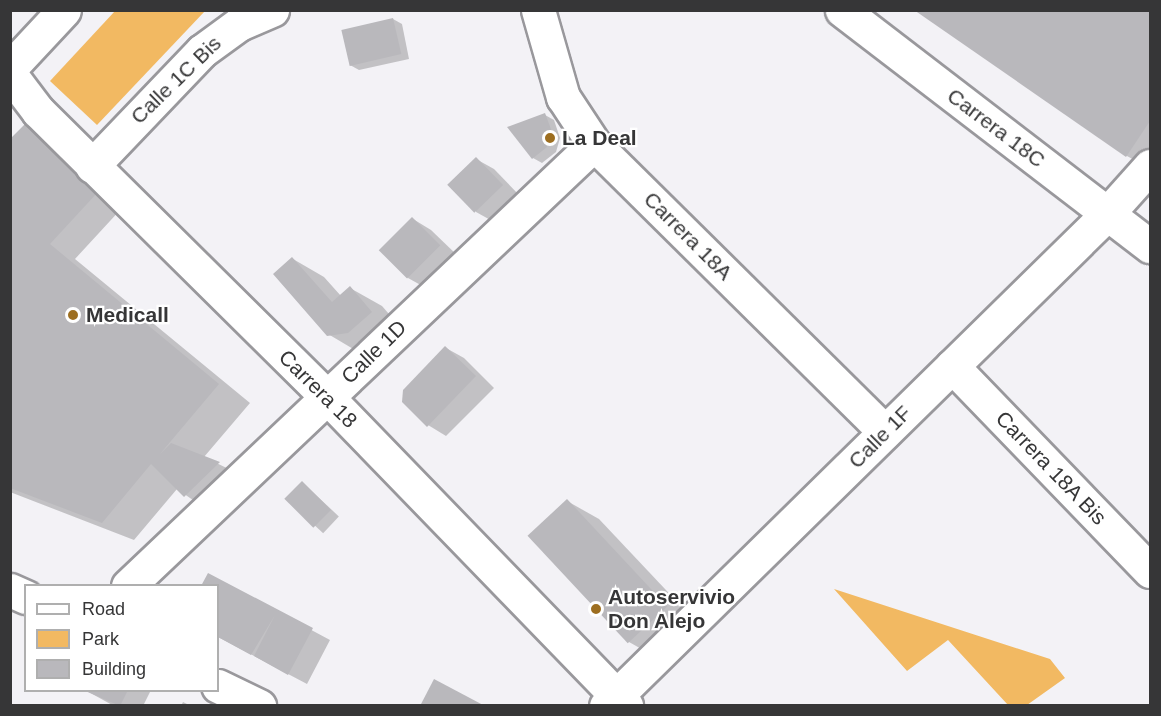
<!DOCTYPE html>
<style>
body{margin:0}
#map{position:relative;width:1161px;height:716px;overflow:hidden;background:#f3f2f6;font-family:Helvetica,sans-serif}
div>[style]{position:absolute}
.green>*{inset:0;background:#f2b962}
.shadow>*{inset:0;background:#0003;transform-origin:0 0}
.building>*{inset:0;background:#b9b8bc;transform-origin:0 0}
.roads{filter:drop-shadow(2px 0 #99989c) drop-shadow(-2px 0 #99989c) drop-shadow(0 2px #99989c) drop-shadow(0 -2px #99989c)}
.street>*{height:33px;margin:-16.5px;padding:0 16.5px;transform-origin:16.5px;border-radius:16.5px;background:#fff}
.secondary>*{height:33px;margin:-16.5px;padding:0 16.5px;transform-origin:16.5px;border-radius:16.5px;background:#fff}
.dots>*{width:16px;height:16px;translate:-50% -50%;box-sizing:border-box;border:3px solid #fff;border-radius:50%}
span{translate:-50% -50%;white-space:nowrap;text-align:center;line-height:1.15;-webkit-text-stroke:4.5px #fff;paint-order:stroke}
.street-label{font-size:21px;color:#363637}
.poi-label{font-size:21px;color:#363637;font-weight:700}
.left{translate:0 -50%;text-align:left}
.frame{position:absolute;inset:0;border:12px solid #363637;pointer-events:none}
.legend{position:absolute;left:24px;top:584px;width:195px;height:108px;box-sizing:border-box;background:#fff;border:2px solid #afafaf;margin:0;padding:8px 10px;list-style:none;font-size:18px;color:#363637}
.legend li{display:flex;align-items:center;gap:12px;height:30px}
.legend b{width:30px;border:2px solid #afafaf}
</style>
<div id="map">
<div class="green">
<div style="clip-path:polygon(115px 11px,205px 11px,97px 125px,50px 81px)"></div>
<div style="clip-path:polygon(834px 589px,1050px 659px,1065px 678px,1027px 705px,1008px 705px,948px 640px,907px 671px)"></div>
</div>
<div class="shadow">
<div style="clip-path:polygon(916px 10px,1150px 10px,1150px 169px,1127px 156px)"></div>
<div style="clip-path:polygon(393px 19px,402px 24px,409px 59px,359px 70px,350px 65px)"></div>
<div style="clip-path:polygon(545px 115px,554px 120px,560px 138px,556px 152px,542px 163px,533px 158px)"></div>
<div style="clip-path:polygon(25px 126px,50px 141px,122px 208px,75px 259px,250px 403px,204px 457px,237px 473px,203px 507px,177px 489px,134px 540px,10px 492px,10px 141px)"></div>
<div style="clip-path:polygon(476px 159px,494px 169px,520px 196px,494px 222px,476px 212px)"></div>
<div style="clip-path:polygon(413px 219px,431px 230px,458px 256px,426px 288px,408px 278px)"></div>
<div style="clip-path:polygon(293px 259px,324px 277px,341px 296px,350px 288px,382px 306px,403px 330px,360px 353px,328px 334px)"></div>
<div style="clip-path:polygon(446px 348px,464px 358px,494px 388px,446px 436px,428px 425px)"></div>
<div style="left:303px;top:483px;width:49px;height:23px;rotate:43deg"></div>
<div style="clip-path:polygon(567px 501px,599px 519px,698px 624px,661px 660px,629px 642px,530px 537px)"></div>
<div style="clip-path:polygon(209px 575px,330px 640px,307px 684px,218px 637px,218px 586px)"></div>
<div style="clip-path:polygon(85px 690px,151px 690px,143px 706px,114px 706px)"></div>
<div style="clip-path:polygon(183px 702px,191px 706px,181px 706px)"></div>
</div>
<div class="building">
<div style="clip-path:polygon(914px 10px,1150px 10px,1150px 121px,1126px 157px)"></div>
<div style="left:393px;top:18px;width:37px;height:53px;rotate:77deg"></div>
<div style="clip-path:polygon(545px 113px,552px 132px,547px 147px,532px 159px,507px 127px)"></div>
<div style="clip-path:polygon(25px 124px,98px 192px,50px 244px,219px 384px,160px 454px,171px 443px,220px 462px,184px 497px,151px 464px,102px 523px,10px 488px,10px 139px)"></div>
<div style="left:476px;top:157px;width:39px;height:40px;rotate:46deg"></div>
<div style="left:412px;top:217px;width:40px;height:47px;rotate:45deg"></div>
<div style="clip-path:polygon(292px 257px,332px 302px,350px 286px,372px 312px,348px 333px,327px 336px,273px 274px)"></div>
<div style="clip-path:polygon(445px 346px,476px 376px,427px 427px,402px 402px,403px 390px)"></div>
<div style="left:302px;top:481px;width:41px;height:25px;rotate:45deg"></div>
<div style="left:567px;top:499px;width:147px;height:54px;rotate:47deg"></div>
<div style="clip-path:polygon(208px 573px,313px 628px,288px 675px,254px 656px,275px 615px,251px 655px,218px 637px,218px 586px,201px 586px)"></div>
<div style="clip-path:polygon(434px 679px,485px 706px,420px 706px)"></div>
<div style="clip-path:polygon(83px 690px,128px 690px,120px 706px)"></div>
</div>
<div class="roads">
<div class="street">
<div style="left:538px;top:10px;width:91px;rotate:74deg"></div>
<div style="left:563px;top:97px;width:56px;rotate:56.6deg"></div>
<div style="left:594px;top:144px;width:409px;rotate:44.7deg"></div>
<div style="left:842px;top:10px;width:388px;rotate:37.5deg"></div>
<div style="left:10px;top:74px;width:46px;rotate:52.9deg"></div>
<div style="left:38px;top:111px;width:407px;rotate:44.7deg"></div>
<div style="left:327px;top:397px;width:430px;rotate:45.9deg"></div>
<div style="left:92px;top:166px;width:159px;rotate:-46.3deg"></div>
<div style="left:202px;top:51px;width:46px;rotate:-36.1deg"></div>
<div style="left:239px;top:24px;width:36px;rotate:-23deg"></div>
<div style="left:952px;top:366px;width:285px;rotate:46deg"></div>
<div style="left:128px;top:586px;width:642px;rotate:-43.49deg"></div>
<div style="left:606px;top:706px;width:704px;rotate:-44.48deg"></div>
<div style="left:1108px;top:213px;width:63px;rotate:-48.2deg"></div>
</div>
<div class="secondary">
<div style="left:10px;top:68px;width:79px;rotate:-47deg"></div>
<div style="left:10px;top:590px;width:17px;rotate:24deg"></div>
<div style="left:218px;top:686px;width:46px;rotate:26deg"></div>
</div>
</div>
<div class="dots">
<div style="left:550px;top:138px;background:#9d6e20"></div>
<div style="left:73px;top:315px;background:#9d6e20"></div>
<div style="left:596px;top:609px;background:#9d6e20"></div>
</div>
<div class="street-label">
<span style="left:176px;top:80px;rotate:-44deg">Calle 1C Bis</span>
<span style="left:996px;top:128px;rotate:37deg">Carrera 18C</span>
<span style="left:688px;top:236px;rotate:45deg">Carrera 18A</span>
<span style="left:374px;top:352px;rotate:-44deg">Calle 1D</span>
<span style="left:318px;top:389px;rotate:45deg">Carrera 18</span>
<span style="left:880px;top:437px;rotate:-45deg">Calle 1F</span>
<span style="left:1051px;top:468px;rotate:46deg">Carrera 18A Bis</span>
</div>
<div class="poi-label">
<span class="left" style="left:562px;top:138px">La Deal</span>
<span class="left" style="left:86px;top:315px">Medicall</span>
<span class="left" style="left:608px;top:609px">Autoservivio<br>Don Alejo</span>
</div>
<div class="frame"></div>
<ul class="legend">
<li><b style="height:8px;background:#fff"></b>Road</li>
<li><b style="height:16px;background:#f2b962"></b>Park</li>
<li><b style="height:16px;background:#b9b8bc"></b>Building</li>
</ul>
</div>
